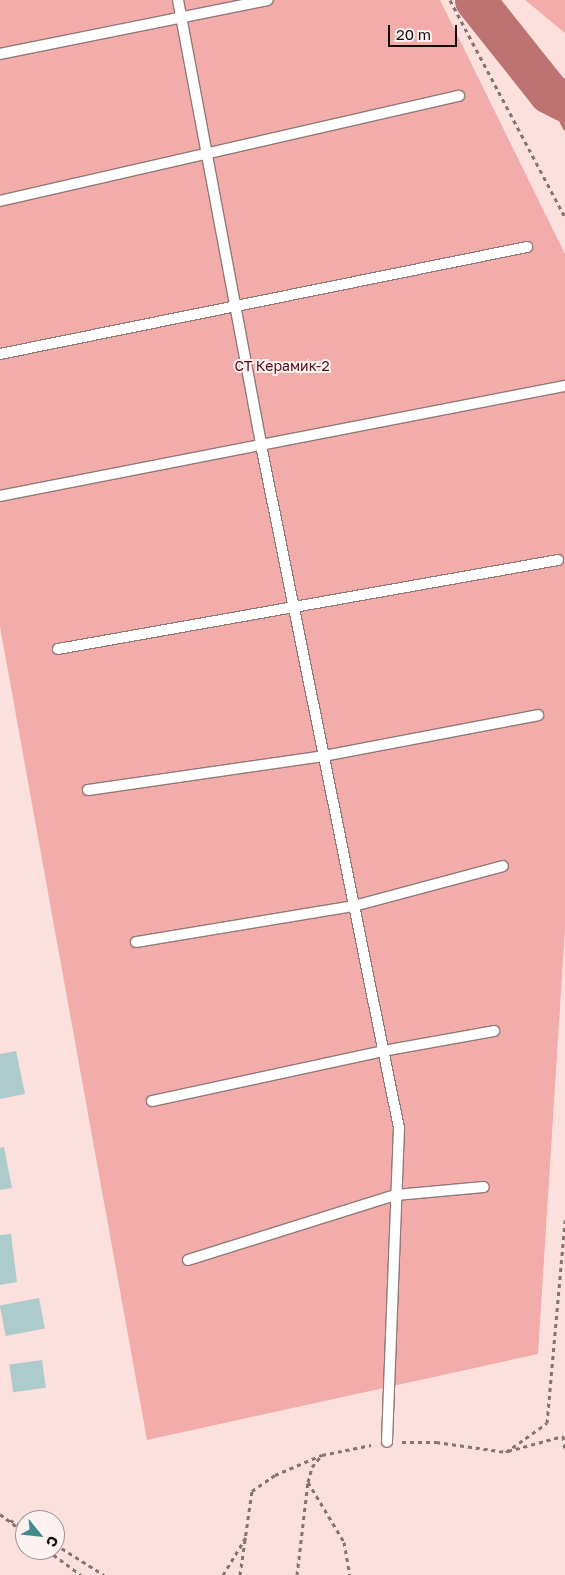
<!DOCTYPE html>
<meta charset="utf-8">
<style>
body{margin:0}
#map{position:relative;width:565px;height:1575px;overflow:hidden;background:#fce0de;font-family:"Golos Text",sans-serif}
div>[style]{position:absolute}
.green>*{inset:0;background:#f2aca9}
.stream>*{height:7px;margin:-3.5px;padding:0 3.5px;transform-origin:3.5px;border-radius:3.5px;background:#bd7370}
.river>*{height:41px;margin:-20.5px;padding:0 20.5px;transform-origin:20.5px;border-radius:20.5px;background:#bd7370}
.building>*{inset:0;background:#aecbcc;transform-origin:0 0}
.path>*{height:3px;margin-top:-1.5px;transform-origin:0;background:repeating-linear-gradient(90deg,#867473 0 4px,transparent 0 8px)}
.roads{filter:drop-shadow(1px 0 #917877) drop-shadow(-1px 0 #917877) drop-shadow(0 1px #917877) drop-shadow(0 -1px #917877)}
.lane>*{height:10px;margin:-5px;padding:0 5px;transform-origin:5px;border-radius:5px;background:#fff}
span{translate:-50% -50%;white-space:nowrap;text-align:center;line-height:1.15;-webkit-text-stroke:4px #fdf1f1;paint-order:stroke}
.park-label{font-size:14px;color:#500b11}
.north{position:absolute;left:15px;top:1510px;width:50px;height:50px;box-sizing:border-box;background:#fdf1f1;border:1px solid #9f9595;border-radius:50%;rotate:118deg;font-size:14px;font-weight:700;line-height:20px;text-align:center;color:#130a0a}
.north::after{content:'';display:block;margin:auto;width:18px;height:22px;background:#41898c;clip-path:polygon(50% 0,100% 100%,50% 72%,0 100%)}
.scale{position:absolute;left:388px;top:25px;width:69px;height:22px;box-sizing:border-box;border:2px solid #130a0a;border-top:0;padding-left:6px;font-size:15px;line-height:18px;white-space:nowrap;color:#130a0a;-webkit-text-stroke:4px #fdf1f1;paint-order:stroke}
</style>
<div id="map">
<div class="green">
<div style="clip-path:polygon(0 0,440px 0,565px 254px,565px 929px,538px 1354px,147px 1440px,0 627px)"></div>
<div style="clip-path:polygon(525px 0,565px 0,565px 33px)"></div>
</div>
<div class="stream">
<div style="left:549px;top:93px;width:37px;rotate:64deg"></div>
</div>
<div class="river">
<div style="left:475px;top:0;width:119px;rotate:51.5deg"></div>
<div style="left:549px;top:93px;width:18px;rotate:27deg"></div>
</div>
<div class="building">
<div style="clip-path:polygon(16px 1051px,25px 1094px,0 1099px,0 1054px)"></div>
<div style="clip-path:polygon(4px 1147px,12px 1188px,0 1190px,0 1148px)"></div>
<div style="clip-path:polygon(11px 1234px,17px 1282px,0 1285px,0 1235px)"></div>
<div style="left:39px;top:1298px;width:31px;height:40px;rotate:79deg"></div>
<div style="left:42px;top:1360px;width:28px;height:33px;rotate:82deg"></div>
</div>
<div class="path">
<div style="left:450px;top:0;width:246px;rotate:62.1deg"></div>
<div style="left:402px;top:1442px;width:34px"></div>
<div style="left:436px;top:1442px;width:71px;rotate:8.1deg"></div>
<div style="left:506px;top:1452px;width:50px;rotate:-35.3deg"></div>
<div style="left:547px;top:1423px;width:204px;rotate:-84.9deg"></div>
<div style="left:508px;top:1451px;width:57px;rotate:-15.3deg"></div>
<div style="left:563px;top:1436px;width:14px;rotate:82deg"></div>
<div style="left:308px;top:1482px;width:70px;rotate:59deg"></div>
<div style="left:344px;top:1542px;width:34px;rotate:80deg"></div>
<div style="left:0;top:1514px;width:31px;rotate:37deg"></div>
<div style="left:10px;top:1520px;width:17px;rotate:28deg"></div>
<div style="left:55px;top:1544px;width:58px;rotate:32.3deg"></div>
<div style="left:47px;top:1550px;width:42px;rotate:36.3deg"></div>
<div style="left:223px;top:1575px;width:44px;rotate:-58.8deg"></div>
<div style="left:240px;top:1575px;width:85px;rotate:-81.9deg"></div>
<div style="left:252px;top:1491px;width:28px;rotate:-35deg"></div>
<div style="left:275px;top:1475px;width:51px;rotate:-23.1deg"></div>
<div style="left:322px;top:1455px;width:50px;rotate:-11.5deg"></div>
<div style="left:297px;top:1575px;width:94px;rotate:-83.3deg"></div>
<div style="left:308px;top:1482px;width:16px;rotate:-75deg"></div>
<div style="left:312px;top:1467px;width:13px;rotate:-51deg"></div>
</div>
<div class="roads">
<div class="lane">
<div style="left:178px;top:0;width:453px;rotate:79.4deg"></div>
<div style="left:261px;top:445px;width:310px;rotate:-11deg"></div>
<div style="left:0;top:54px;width:273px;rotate:-11.4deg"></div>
<div style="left:0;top:201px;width:471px;rotate:-12.9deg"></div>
<div style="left:0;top:354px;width:538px;rotate:-11.48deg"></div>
<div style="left:0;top:496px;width:266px;rotate:-11.1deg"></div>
<div style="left:261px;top:445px;width:697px;rotate:78.58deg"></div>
<div style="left:399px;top:1128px;width:314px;rotate:92.2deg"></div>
<div style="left:58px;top:649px;width:508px;rotate:-10.09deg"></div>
<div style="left:88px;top:790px;width:238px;rotate:-8.2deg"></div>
<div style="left:324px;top:756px;width:218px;rotate:-10.8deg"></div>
<div style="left:136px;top:942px;width:221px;rotate:-9.4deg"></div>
<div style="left:354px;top:906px;width:154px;rotate:-15deg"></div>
<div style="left:152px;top:1101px;width:236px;rotate:-12.2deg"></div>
<div style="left:383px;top:1051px;width:113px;rotate:-10.2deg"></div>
<div style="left:188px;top:1260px;width:218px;rotate:-17.4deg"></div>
<div style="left:396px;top:1195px;width:88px;rotate:-5.2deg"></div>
</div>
</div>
<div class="park-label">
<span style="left:282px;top:366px">СТ Керамик-2</span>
</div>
<div class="north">С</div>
<div class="scale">20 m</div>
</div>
